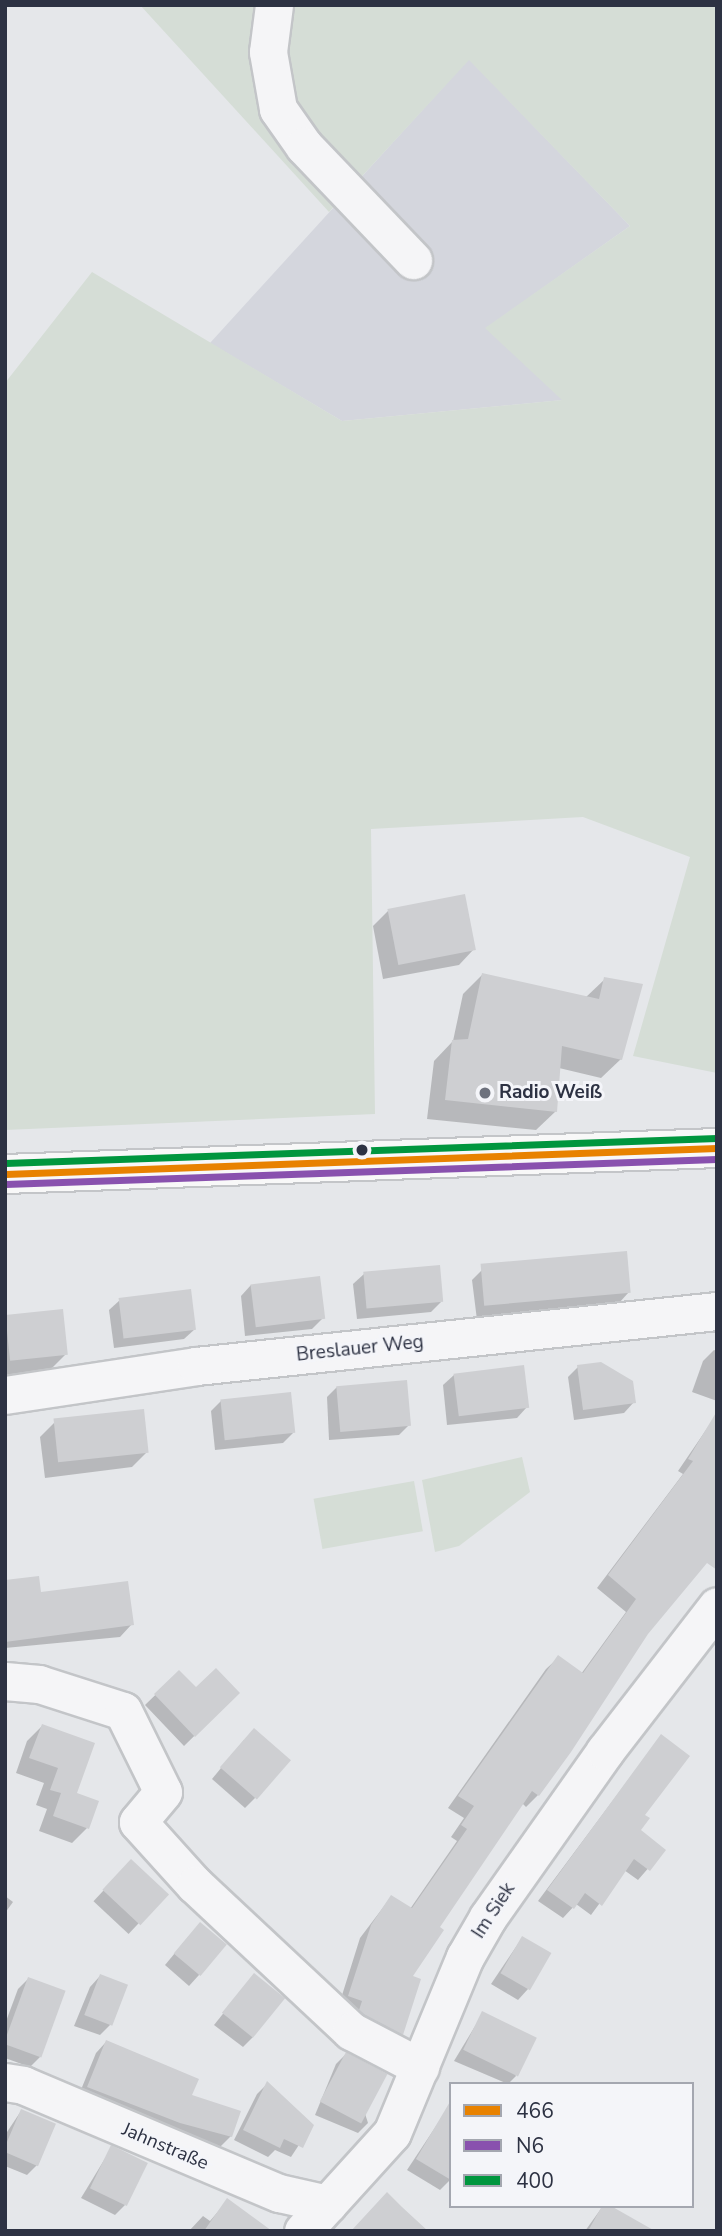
<!DOCTYPE html>
<meta charset="utf-8">
<style>
body{margin:0}
#map{position:relative;width:722px;height:2236px;overflow:hidden;background:#e5e7ea;font-family:"Nunito Sans",sans-serif}
div>[style]{position:absolute}
.built>*{inset:0;background:#d4d6dd}
.green>*{inset:0;background:#d5ddd6;transform-origin:0 0}
.shadow>*{inset:0;background:#0003;transform-origin:0 0}
.building>*{inset:0;background:#cecfd2;transform-origin:0 0}
.roads{filter:drop-shadow(2px 0 #c3c5c8) drop-shadow(-2px 0 #c3c5c8) drop-shadow(0 2px #c3c5c8) drop-shadow(0 -2px #c3c5c8)}
.minor>*{height:37px;margin:-18.5px;padding:0 18.5px;transform-origin:18.5px;border-radius:18.5px;background:#f5f5f7}
.major>*{height:38px;margin:-19px;padding:0 19px;transform-origin:19px;border-radius:19px;background:#f8f8f8}
.bus-1>*{height:7px;margin:-3.5px;padding:0 3.5px;transform-origin:3.5px;border-radius:3.5px;background:#e88200}
.bus-2>*{height:7px;margin:-3.5px;padding:0 3.5px;transform-origin:3.5px;border-radius:3.5px;background:#8951ae}
.bus-3>*{height:7px;margin:-3.5px;padding:0 3.5px;transform-origin:3.5px;border-radius:3.5px;background:#00963e}
.dots>*{width:19px;height:19px;translate:-50% -50%;box-sizing:border-box;border:4px solid #f4f5f9;border-radius:50%}
span{translate:-50% -50%;white-space:nowrap;text-align:center;line-height:1.15;-webkit-text-stroke:6px #f4f5f9;paint-order:stroke}
.poi-label{font-size:19px;color:#2d3243;font-weight:700}
.left{translate:0 -50%;text-align:left}
.street-label{font-size:19px;color:#2d3243}
.frame{position:absolute;inset:0;border:7px solid #2d3243;pointer-events:none}
.legend{position:absolute;left:449px;top:2082px;width:245px;height:126px;box-sizing:border-box;background:#f4f5f9;border:2px solid #a4a7b0;margin:0;padding:9px 12px;list-style:none;font-size:21px;color:#2d3243}
.legend li{display:flex;align-items:center;gap:14px;height:35px}
.legend b{width:35px;border:2px solid #a4a7b0}
</style>
<div id="map">
<div class="built">
<div style="clip-path:polygon(469px 59px,630px 226px,486px 328px,563px 400px,342px 421px,210px 343px)"></div>
</div>
<div class="green">
<div style="clip-path:polygon(140px 5px,717px 5px,717px 1073px,633px 1056px,690px 857px,583px 817px,371px 829px,375px 1114px,5px 1130px,5px 383px,92px 272px,342px 421px,562px 400px,485px 328px,630px 226px,469px 60px,329px 212px)"></div>
<div style="clip-path:polygon(522px 1457px,530px 1492px,459px 1546px,435px 1552px,422px 1480px)"></div>
<div style="left:414px;top:1481px;width:51px;height:102px;rotate:80deg"></div>
</div>
<div class="shadow">
<div style="clip-path:polygon(388px 911px,474px 949px,459px 965px,383px 979px,373px 926px)"></div>
<div style="clip-path:polygon(482px 975px,585px 998px,605px 979px,621px 1059px,601px 1078px,559px 1068px,556px 1111px,536px 1130px,427px 1119px,434px 1061px,453px 1041px,463px 994px)"></div>
<div style="clip-path:polygon(482px 1270px,629px 1292px,619px 1303px,477px 1320px,472px 1280px)"></div>
<div style="clip-path:polygon(364px 1274px,441px 1302px,431px 1312px,357px 1319px,353px 1284px)"></div>
<div style="clip-path:polygon(251px 1285px,323px 1318px,312px 1329px,245px 1336px,241px 1296px)"></div>
<div style="clip-path:polygon(120px 1300px,195px 1329px,184px 1339px,114px 1348px,109px 1310px)"></div>
<div style="clip-path:polygon(5px 1317px,66px 1354px,51px 1369px,5px 1375px)"></div>
<div style="clip-path:polygon(714px 1350px,717px 1351px,717px 1401px,692px 1392px,703px 1361px)"></div>
<div style="clip-path:polygon(578px 1367px,634px 1402px,624px 1413px,574px 1420px,568px 1377px)"></div>
<div style="clip-path:polygon(454px 1375px,527px 1407px,517px 1418px,447px 1425px,443px 1385px)"></div>
<div style="clip-path:polygon(337px 1387px,409px 1425px,399px 1435px,329px 1440px,327px 1397px)"></div>
<div style="clip-path:polygon(221px 1401px,293px 1433px,283px 1443px,215px 1450px,211px 1411px)"></div>
<div style="clip-path:polygon(55px 1422px,147px 1452px,132px 1467px,45px 1478px,40px 1437px)"></div>
<div style="clip-path:polygon(708px 1427px,646px 1633px,538px 1795px,526px 1807px,522px 1803px,437px 1928px,410px 1977px,402px 2034px,390px 2045px,338px 2008px,360px 1938px,391px 1897px,410px 1909px,457px 1841px,451px 1837px,464px 1818px,448px 1808px,546px 1669px,558px 1658px,581px 1674px,626px 1612px,597px 1588px,683px 1474px,678px 1471px)"></div>
<div style="clip-path:polygon(5px 1581px,39px 1594px,132px 1624px,120px 1637px,5px 1648px)"></div>
<div style="clip-path:polygon(179px 1672px,196px 1690px,234px 1697px,184px 1746px,145px 1705px)"></div>
<div style="clip-path:polygon(42px 1726px,87px 1828px,72px 1843px,39px 1831px,47px 1809px,36px 1805px,44px 1783px,16px 1773px,27px 1741px)"></div>
<div style="clip-path:polygon(661px 1736px,638px 1831px,664px 1850px,638px 1880px,624px 1870px,591px 1915px,576px 1904px,563px 1918px,538px 1901px)"></div>
<div style="clip-path:polygon(244px 1740px,255px 1798px,245px 1808px,212px 1779px)"></div>
<div style="left:131px;top:1861px;width:48px;height:55px;rotate:43deg"></div>
<div style="clip-path:polygon(5px 1896px,13px 1902px,5px 1913px)"></div>
<div style="clip-path:polygon(190px 1935px,199px 1975px,189px 1986px,165px 1965px)"></div>
<div style="clip-path:polygon(522px 1938px,528px 1989px,518px 2000px,491px 1984px)"></div>
<div style="clip-path:polygon(254px 1975px,253px 2037px,243px 2047px,214px 2025px)"></div>
<div style="clip-path:polygon(100px 1976px,110px 2025px,100px 2035px,74px 2026px,90px 1987px)"></div>
<div style="clip-path:polygon(28px 1979px,40px 2057px,30px 2067px,5px 2058px,5px 2024px,18px 1989px)"></div>
<div style="clip-path:polygon(483px 2013px,516px 2076px,508px 2084px,454px 2061px)"></div>
<div style="clip-path:polygon(106px 2042px,231px 2136px,220px 2147px,78px 2097px,96px 2053px)"></div>
<div style="clip-path:polygon(346px 2054px,368px 2123px,358px 2133px,315px 2115px,336px 2064px)"></div>
<div style="clip-path:polygon(267px 2084px,312px 2125px,291px 2157px,275px 2150px,268px 2157px,234px 2140px,257px 2094px)"></div>
<div style="clip-path:polygon(21px 2111px,37px 2165px,27px 2175px,5px 2166px,5px 2135px)"></div>
<div style="clip-path:polygon(446px 2111px,451px 2179px,440px 2190px,407px 2170px)"></div>
<div style="clip-path:polygon(112px 2147px,125px 2205px,115px 2215px,81px 2198px)"></div>
<div style="clip-path:polygon(227px 2201px,252px 2231px,189px 2231px,203px 2216px,210px 2221px)"></div>
<div style="clip-path:polygon(603px 2206px,628px 2231px,585px 2231px)"></div>
</div>
<div class="building">
<div style="left:465px;top:894px;width:57px;height:79px;rotate:79deg"></div>
<div style="clip-path:polygon(482px 973px,599px 999px,604px 977px,643px 984px,622px 1060px,562px 1046px,557px 1112px,445px 1100px,452px 1040px,468px 1039px)"></div>
<div style="left:627px;top:1251px;width:42px;height:147px;rotate:85deg"></div>
<div style="left:440px;top:1265px;width:37px;height:77px;rotate:85deg"></div>
<div style="left:320px;top:1276px;width:43px;height:70px;rotate:83deg"></div>
<div style="left:191px;top:1289px;width:41px;height:73px;rotate:83deg"></div>
<div style="left:63px;top:1309px;width:46px;height:58px;rotate:84deg"></div>
<div style="clip-path:polygon(601px 1362px,633px 1381px,636px 1403px,583px 1410px,577px 1365px)"></div>
<div style="left:524px;top:1365px;width:43px;height:71px;rotate:83deg"></div>
<div style="left:407px;top:1380px;width:46px;height:71px;rotate:85deg"></div>
<div style="left:291px;top:1392px;width:41px;height:71px;rotate:84deg"></div>
<div style="left:144px;top:1409px;width:44px;height:91px;rotate:84deg"></div>
<div style="clip-path:polygon(717px 1411px,717px 1570px,707px 1563px,648px 1634px,571px 1752px,539px 1796px,532px 1791px,440px 1927px,444px 1930px,413px 1976px,421px 1979px,403px 2035px,363px 2014px,359px 2010px,362px 2001px,348px 1996px,371px 1925px,391px 1895px,412px 1908px,467px 1829px,461px 1825px,474px 1806px,458px 1796px,558px 1655px,583px 1673px,636px 1599px,608px 1575px,693px 1461px,688px 1459px)"></div>
<div style="clip-path:polygon(39px 1576px,41px 1592px,128px 1581px,134px 1625px,5px 1642px,5px 1580px)"></div>
<div style="clip-path:polygon(216px 1668px,240px 1693px,195px 1737px,154px 1694px,179px 1670px,196px 1687px)"></div>
<div style="clip-path:polygon(42px 1724px,95px 1743px,77px 1793px,99px 1801px,89px 1829px,53px 1816px,61px 1793px,50px 1790px,58px 1768px,29px 1758px)"></div>
<div style="left:254px;top:1728px;width:49px;height:52px;rotate:41deg"></div>
<div style="clip-path:polygon(661px 1734px,690px 1756px,645px 1815px,650px 1818px,641px 1830px,666px 1850px,650px 1871px,634px 1859px,602px 1906px,585px 1893px,574px 1909px,547px 1890px)"></div>
<div style="left:131px;top:1859px;width:52px;height:42px;rotate:43deg"></div>
<div style="left:200px;top:1922px;width:35px;height:41px;rotate:40deg"></div>
<div style="left:522px;top:1936px;width:34px;height:43px;rotate:30deg"></div>
<div style="left:254px;top:1973px;width:40px;height:51px;rotate:39deg"></div>
<div style="left:100px;top:1974px;width:30px;height:44px;rotate:21deg"></div>
<div style="left:28px;top:1977px;width:40px;height:71px;rotate:20deg"></div>
<div style="left:482px;top:2011px;width:61px;height:43px;rotate:26deg"></div>
<div style="clip-path:polygon(106px 2040px,199px 2079px,192px 2095px,241px 2111px,232px 2137px,180px 2123px,87px 2087px)"></div>
<div style="left:346px;top:2052px;width:47px;height:56px;rotate:28deg"></div>
<div style="clip-path:polygon(267px 2081px,314px 2125px,303px 2148px,284px 2139px,280px 2148px,243px 2130px)"></div>
<div style="clip-path:polygon(451px 2100px,451px 2180px,416px 2159px)"></div>
<div style="left:21px;top:2109px;width:38px;height:46px;rotate:23deg"></div>
<div style="left:111px;top:2145px;width:41px;height:48px;rotate:26deg"></div>
<div style="clip-path:polygon(387px 2192px,402px 2207px,428px 2231px,351px 2231px)"></div>
<div style="clip-path:polygon(227px 2198px,272px 2231px,204px 2231px)"></div>
<div style="clip-path:polygon(602px 2206px,611px 2206px,655px 2231px,588px 2231px)"></div>
</div>
<div class="roads">
<div class="minor">
<div style="left:274px;top:5px;width:47px;rotate:97.3deg"></div>
<div style="left:268px;top:52px;width:58px;rotate:80deg"></div>
<div style="left:278px;top:109px;width:45px;rotate:54.9deg"></div>
<div style="left:304px;top:146px;width:158px;rotate:46.3deg"></div>
<div style="left:5px;top:1395px;width:193px;rotate:-8.6deg"></div>
<div style="left:196px;top:1366px;width:524px;rotate:-6.03deg"></div>
<div style="left:5px;top:1681px;width:34px;rotate:5deg"></div>
<div style="left:39px;top:1684px;width:88px;rotate:17.8deg"></div>
<div style="left:123px;top:1711px;width:90px;rotate:63.7deg"></div>
<div style="left:163px;top:1792px;width:39px;rotate:130deg"></div>
<div style="left:138px;top:1822px;width:85px;rotate:47.9deg"></div>
<div style="left:195px;top:1885px;width:214px;rotate:43.1deg"></div>
<div style="left:351px;top:2031px;width:78px;rotate:27.6deg"></div>
<div style="left:5px;top:2082px;width:18px;rotate:9deg"></div>
<div style="left:23px;top:2085px;width:278px;rotate:22.9deg"></div>
<div style="left:279px;top:2193px;width:50px;rotate:12.7deg"></div>
<div style="left:303px;top:2231px;width:132px;rotate:-47.8deg"></div>
<div style="left:392px;top:2133px;width:191px;rotate:-67.5deg"></div>
<div style="left:465px;top:1957px;width:46px;rotate:-60.1deg"></div>
<div style="left:488px;top:1917px;width:203px;rotate:-54.8deg"></div>
<div style="left:605px;top:1751px;width:183px;rotate:-52.3deg"></div>
</div>
<div class="major">
<div style="left:5px;top:1174px;width:712px;rotate:-2.09deg"></div>
</div>
</div>
<div class="bus-1">
<div style="left:5px;top:1174px;width:712px;rotate:-2.09deg"></div>
</div>
<div class="bus-2">
<div style="left:5px;top:1184px;width:712px;rotate:-2.01deg"></div>
</div>
<div class="bus-3">
<div style="left:5px;top:1163px;width:712px;rotate:-2.01deg"></div>
</div>
<div class="dots">
<div style="left:485px;top:1093px;background:#6d717d"></div>
<div style="left:362px;top:1150px;background:#2d3243"></div>
</div>
<div class="poi-label">
<span class="left" style="left:499px;top:1093px">Radio Weiß</span>
</div>
<div class="street-label">
<span style="left:360px;top:1349px;rotate:-6deg">Breslauer Weg</span>
<span style="left:494px;top:1911px;rotate:-57deg">Im Siek</span>
<span style="left:165px;top:2147px;rotate:23deg">Jahnstraße</span>
</div>
<div class="frame"></div>
<ul class="legend">
<li><b style="height:9px;background:#e88200"></b>466</li>
<li><b style="height:9px;background:#8951ae"></b>N6</li>
<li><b style="height:9px;background:#00963e"></b>400</li>
</ul>
</div>
